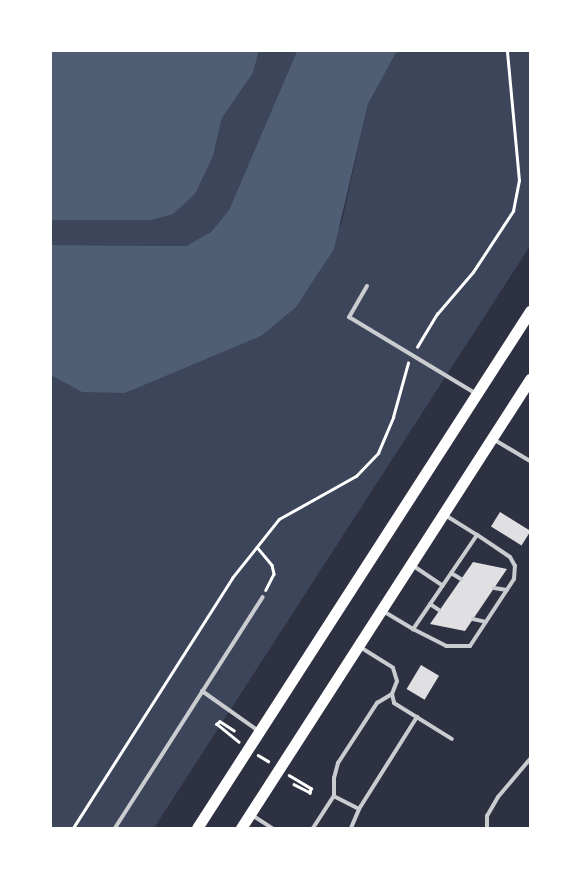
<!DOCTYPE html>
<style>
body{margin:0}
#map{position:relative;width:581px;height:879px;overflow:hidden;background:#2d3142;font-family:"DejaVu Sans",sans-serif}
div>[style]{position:absolute}
.green>*{inset:0;background:#3c4559}
.water>*{inset:0;background:#4f5d75}
.building>*{inset:0;background:#e0e0e3;transform-origin:0 0}
.path>*{height:2.5px;margin:-1.25px;padding:0 1.25px;transform-origin:1.25px;border-radius:1.25px;background:#fff}
.service>*{height:4px;margin:-2px;padding:0 2px;transform-origin:2px;border-radius:2px;background:#caccd0}
.trunk>*{height:11px;margin:-5.5px;padding:0 5.5px;transform-origin:5.5px;border-radius:5.5px;background:#fff}
span{translate:-50% -50%;white-space:nowrap;text-align:center;line-height:1.15;-webkit-text-stroke:4px #fff;paint-order:stroke}
.frame{position:absolute;inset:0;border:52px solid #fff;pointer-events:none}
</style>
<div id="map">
<div class="green">
<div style="clip-path:polygon(259px 51px,297px 51px,229px 210px,211px 232px,186px 246px,51px 245px,51px 220px,213px 156px,222px 118px,253px 73px)"></div>
<div style="clip-path:polygon(397px 51px,530px 51px,530px 246px,154px 828px,51px 828px,51px 375px,125px 393px,166px 374px,341px 225px,368px 104px)"></div>
</div>
<div class="water">
<div style="clip-path:polygon(51px 51px,259px 51px,253px 73px,222px 118px,213px 156px,195px 194px,173px 214px,151px 220px,51px 220px)"></div>
<div style="clip-path:polygon(297px 51px,397px 51px,368px 104px,334px 249px,296px 307px,261px 336px,125px 393px,82px 392px,51px 375px,51px 245px,186px 246px,211px 232px,229px 210px)"></div>
</div>
<div class="building">
<div style="left:500px;top:512px;width:36px;height:17px;rotate:32deg"></div>
<div style="clip-path:polygon(473px 562px,507px 569px,465px 631px,430px 624px)"></div>
<div style="left:421px;top:665px;width:21px;height:28px;rotate:31deg"></div>
</div>
<div class="path">
<div style="left:417px;top:347px;width:39px;rotate:-59deg"></div>
<div style="left:437px;top:314px;width:55px;rotate:-49.4deg"></div>
<div style="left:473px;top:272px;width:73px;rotate:-56.7deg"></div>
<div style="left:513px;top:211px;width:31px;rotate:-79deg"></div>
<div style="left:519px;top:181px;width:131px;rotate:-95.3deg"></div>
<div style="left:257px;top:547px;width:23px;rotate:50deg"></div>
<div style="left:272px;top:565px;width:9px;rotate:77deg"></div>
<div style="left:274px;top:574px;width:18px;rotate:117deg"></div>
<div style="left:234px;top:731px;width:17px;rotate:-147deg"></div>
<div style="left:220px;top:722px;width:4px;rotate:146deg"></div>
<div style="left:217px;top:724px;width:28px;rotate:39deg"></div>
<div style="left:258px;top:755px;width:12px;rotate:31deg"></div>
<div style="left:289px;top:775px;width:26px;rotate:31deg"></div>
<div style="left:311px;top:788px;width:5px;rotate:101deg"></div>
<div style="left:310px;top:793px;width:18px;rotate:-153deg"></div>
<div style="left:73px;top:828px;width:296px;rotate:-57.5deg"></div>
<div style="left:232px;top:578px;width:75px;rotate:-51.5deg"></div>
<div style="left:279px;top:519px;width:88px;rotate:-29.2deg"></div>
<div style="left:356px;top:476px;width:32px;rotate:-46deg"></div>
<div style="left:378px;top:453px;width:39px;rotate:-67deg"></div>
<div style="left:393px;top:417px;width:56px;rotate:-74.5deg"></div>
</div>
<div class="service">
<div style="left:367px;top:286px;width:36px;rotate:120deg"></div>
<div style="left:349px;top:317px;width:147px;rotate:31.1deg"></div>
<div style="left:493px;top:439px;width:43px;rotate:30.7deg"></div>
<div style="left:445px;top:515px;width:38px;rotate:32deg"></div>
<div style="left:412px;top:565px;width:37px;rotate:34deg"></div>
<div style="left:451px;top:573px;width:12px;rotate:31deg"></div>
<div style="left:494px;top:588px;width:13px;rotate:9deg"></div>
<div style="left:430px;top:604px;width:11px;rotate:34deg"></div>
<div style="left:383px;top:611px;width:35px;rotate:31deg"></div>
<div style="left:413px;top:629px;width:37px;rotate:27deg"></div>
<div style="left:446px;top:646px;width:24px"></div>
<div style="left:470px;top:646px;width:80px;rotate:-56.7deg"></div>
<div style="left:514px;top:579px;width:13px;rotate:-86deg"></div>
<div style="left:515px;top:566px;width:10px;rotate:-119deg"></div>
<div style="left:510px;top:557px;width:40px;rotate:-146deg"></div>
<div style="left:477px;top:535px;width:114px;rotate:124.2deg"></div>
<div style="left:473px;top:619px;width:13px;rotate:13deg"></div>
<div style="left:360px;top:647px;width:39px;rotate:32deg"></div>
<div style="left:393px;top:668px;width:14px;rotate:73deg"></div>
<div style="left:397px;top:681px;width:14px;rotate:111deg"></div>
<div style="left:392px;top:694px;width:9px;rotate:77deg"></div>
<div style="left:394px;top:703px;width:68px;rotate:31.8deg"></div>
<div style="left:202px;top:691px;width:67px;rotate:35.3deg"></div>
<div style="left:359px;top:809px;width:28px;rotate:-153deg"></div>
<div style="left:334px;top:796px;width:18px;rotate:-90deg"></div>
<div style="left:334px;top:778px;width:16px;rotate:-75deg"></div>
<div style="left:338px;top:763px;width:72px;rotate:-57deg"></div>
<div style="left:377px;top:703px;width:17px;rotate:-31deg"></div>
<div style="left:252px;top:815px;width:24px;rotate:33deg"></div>
<div style="left:115px;top:828px;width:274px;rotate:-57.4deg"></div>
<div style="left:313px;top:828px;width:38px;rotate:-57deg"></div>
<div style="left:351px;top:828px;width:21px;rotate:-67deg"></div>
<div style="left:359px;top:809px;width:109px;rotate:-57.8deg"></div>
<div style="left:487px;top:828px;width:12px;rotate:-90deg"></div>
<div style="left:487px;top:816px;width:22px;rotate:-60deg"></div>
<div style="left:498px;top:797px;width:50px;rotate:-49.9deg"></div>
</div>
<div class="trunk">
<div style="left:197px;top:828px;width:615px;rotate:-57.21deg"></div>
<div style="left:241px;top:828px;width:534px;rotate:-57.23deg"></div>
</div>
<div class="frame"></div>
</div>
